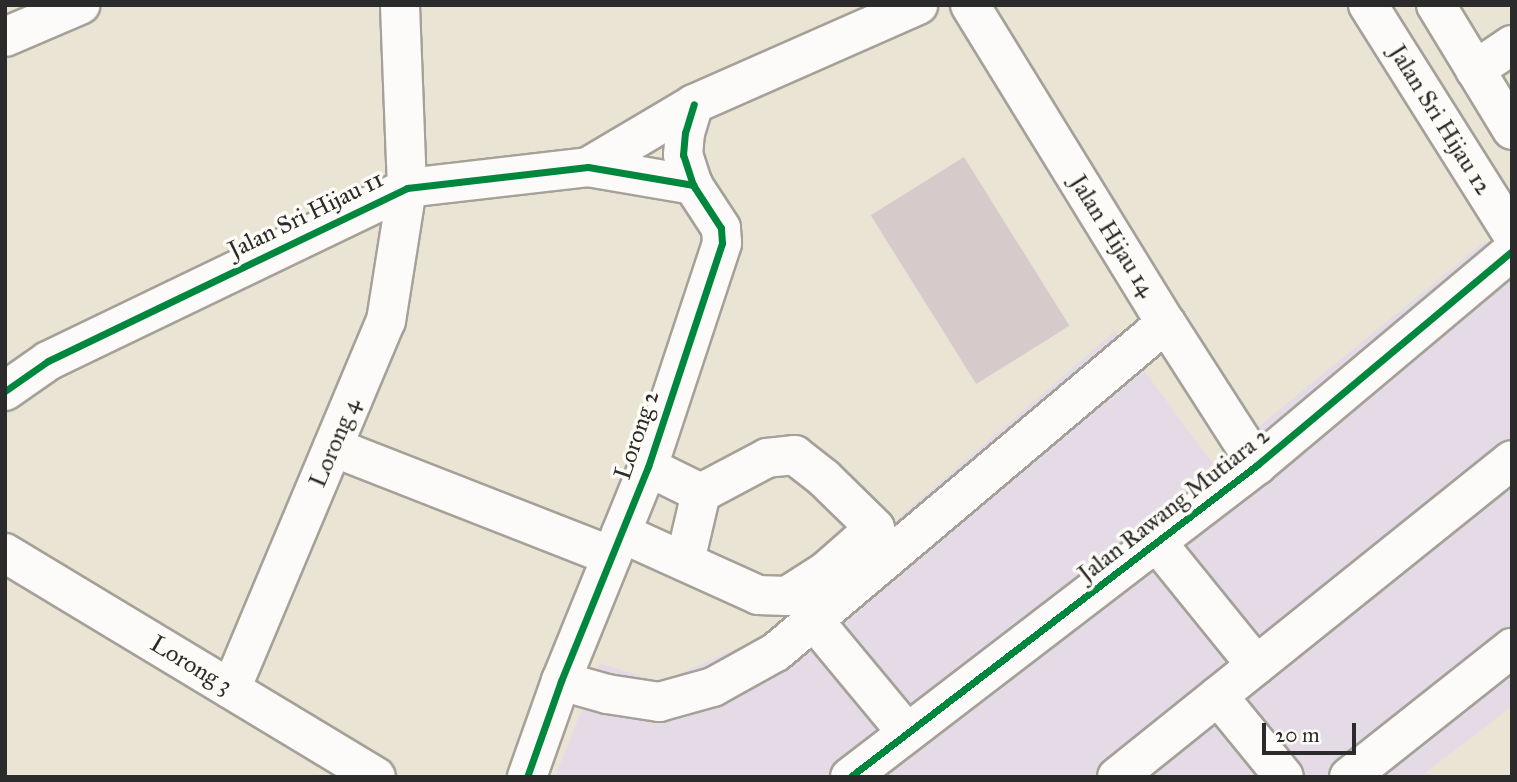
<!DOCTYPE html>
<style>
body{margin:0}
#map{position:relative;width:1517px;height:782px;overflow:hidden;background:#eae4d5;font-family:"IM FELL Great Primer",serif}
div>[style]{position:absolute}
.built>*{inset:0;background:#e5dbe6}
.building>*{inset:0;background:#d7cacb;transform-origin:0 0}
.roads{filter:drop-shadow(2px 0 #a5a199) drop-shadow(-2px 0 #a5a199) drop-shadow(0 2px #a5a199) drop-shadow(0 -2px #a5a199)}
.minor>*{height:38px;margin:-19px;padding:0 19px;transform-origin:19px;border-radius:19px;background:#fcfbf9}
.cycleway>*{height:7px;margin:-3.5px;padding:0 3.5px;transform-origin:3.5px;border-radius:3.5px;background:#00873e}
span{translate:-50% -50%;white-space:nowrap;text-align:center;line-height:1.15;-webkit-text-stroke:7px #fdfcf7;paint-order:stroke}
.street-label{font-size:24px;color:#2b2b2b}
.frame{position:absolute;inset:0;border:7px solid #2b2b2b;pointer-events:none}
.scale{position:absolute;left:1262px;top:723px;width:94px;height:32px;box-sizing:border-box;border:4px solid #2b2b2b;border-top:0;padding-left:9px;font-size:21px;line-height:24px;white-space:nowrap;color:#2b2b2b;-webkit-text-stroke:5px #fdfcf7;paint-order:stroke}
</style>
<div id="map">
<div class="built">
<div style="clip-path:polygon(1485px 241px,1512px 276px,1512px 706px,1420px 777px,555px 777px,600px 663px,659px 682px,757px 640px,1115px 331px,1213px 464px)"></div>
</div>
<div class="building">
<div style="left:964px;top:157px;width:199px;height:110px;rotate:58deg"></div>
</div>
<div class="roads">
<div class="minor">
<div style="left:970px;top:5px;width:374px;rotate:58.4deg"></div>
<div style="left:1166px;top:323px;width:169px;rotate:57.3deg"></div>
<div style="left:1368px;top:5px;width:271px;rotate:57.8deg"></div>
<div style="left:1436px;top:5px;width:146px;rotate:58.7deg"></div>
<div style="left:5px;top:37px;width:82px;rotate:-23.1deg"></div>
<div style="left:1475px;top:70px;width:45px;rotate:-34deg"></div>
<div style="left:588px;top:167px;width:123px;rotate:-30.7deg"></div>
<div style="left:694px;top:104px;width:245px;rotate:-23.8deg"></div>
<div style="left:5px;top:391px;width:52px;rotate:-34.9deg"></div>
<div style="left:48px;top:361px;width:399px;rotate:-25.7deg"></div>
<div style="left:407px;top:188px;width:182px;rotate:-6.6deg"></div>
<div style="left:588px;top:167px;width:107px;rotate:9.7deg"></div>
<div style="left:333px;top:447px;width:299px;rotate:21.4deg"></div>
<div style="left:621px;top:533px;width:150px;rotate:24.3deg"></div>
<div style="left:758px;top:595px;width:29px;rotate:2deg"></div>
<div style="left:787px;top:596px;width:46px;rotate:-32.7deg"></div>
<div style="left:826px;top:571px;width:65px;rotate:-41.3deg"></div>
<div style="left:875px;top:528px;width:71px;rotate:-135.6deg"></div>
<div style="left:824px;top:478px;width:37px;rotate:-142deg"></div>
<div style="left:795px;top:455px;width:28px;rotate:174deg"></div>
<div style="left:767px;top:458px;width:75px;rotate:152.1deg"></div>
<div style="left:701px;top:493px;width:59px;rotate:-153.9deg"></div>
<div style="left:1158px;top:544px;width:156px;rotate:51deg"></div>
<div style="left:5px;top:553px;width:433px;rotate:31.1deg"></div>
<div style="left:685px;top:561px;width:70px;rotate:-76.8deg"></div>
<div style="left:815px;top:622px;width:144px;rotate:50.3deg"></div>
<div style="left:561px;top:681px;width:48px;rotate:15.8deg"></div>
<div style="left:607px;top:694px;width:53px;rotate:8.7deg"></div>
<div style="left:659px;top:702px;width:56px;rotate:-15.5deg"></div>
<div style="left:713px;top:687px;width:72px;rotate:-29.1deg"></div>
<div style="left:776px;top:652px;width:510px;rotate:-40.15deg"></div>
<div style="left:231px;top:689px;width:399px;rotate:-67.2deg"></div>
<div style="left:386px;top:321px;width:135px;rotate:-81deg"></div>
<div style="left:407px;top:188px;width:183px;rotate:-92.2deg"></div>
<div style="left:1218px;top:696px;width:104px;rotate:50.8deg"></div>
<div style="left:527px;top:777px;width:102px;rotate:-70.5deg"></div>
<div style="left:561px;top:681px;width:231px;rotate:-67.9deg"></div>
<div style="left:648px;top:467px;width:236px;rotate:-71.7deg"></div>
<div style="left:722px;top:243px;width:15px;rotate:-94deg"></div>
<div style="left:721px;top:228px;width:51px;rotate:-123.1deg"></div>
<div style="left:693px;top:185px;width:32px;rotate:-108deg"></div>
<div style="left:683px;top:155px;width:22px;rotate:-85deg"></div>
<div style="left:685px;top:133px;width:30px;rotate:-73deg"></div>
<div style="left:850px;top:777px;width:513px;rotate:-37.47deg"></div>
<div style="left:1257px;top:465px;width:333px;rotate:-40deg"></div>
<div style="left:1117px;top:777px;width:506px;rotate:-38.75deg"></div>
<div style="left:1349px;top:777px;width:208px;rotate:-38.4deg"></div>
</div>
</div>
<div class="cycleway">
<div style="left:5px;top:391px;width:52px;rotate:-34.9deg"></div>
<div style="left:48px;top:361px;width:399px;rotate:-25.7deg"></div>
<div style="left:407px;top:188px;width:182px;rotate:-6.6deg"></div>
<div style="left:588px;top:167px;width:107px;rotate:9.7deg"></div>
<div style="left:527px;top:777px;width:102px;rotate:-70.5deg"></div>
<div style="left:561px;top:681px;width:231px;rotate:-67.9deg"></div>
<div style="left:648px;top:467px;width:236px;rotate:-71.7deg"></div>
<div style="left:722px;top:243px;width:15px;rotate:-94deg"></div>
<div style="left:721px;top:228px;width:51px;rotate:-123.1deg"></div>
<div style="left:693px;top:185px;width:32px;rotate:-108deg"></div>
<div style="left:683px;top:155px;width:22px;rotate:-85deg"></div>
<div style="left:685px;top:133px;width:30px;rotate:-73deg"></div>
<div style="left:850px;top:777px;width:513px;rotate:-37.47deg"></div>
<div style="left:1257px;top:465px;width:333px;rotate:-40deg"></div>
</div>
<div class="street-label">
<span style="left:1440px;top:120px;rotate:58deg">Jalan Sri Hijau 12</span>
<span style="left:306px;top:215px;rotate:-26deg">Jalan Sri Hijau 11</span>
<span style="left:1112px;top:236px;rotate:58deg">Jalan Hijau 14</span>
<span style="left:637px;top:435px;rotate:-71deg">Lorong 2</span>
<span style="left:335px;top:443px;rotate:-67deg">Lorong 4</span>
<span style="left:1174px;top:505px;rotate:-38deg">Jalan Rawang Mutiara 2</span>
<span style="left:191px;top:665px;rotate:31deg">Lorong 3</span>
</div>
<div class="frame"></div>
<div class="scale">20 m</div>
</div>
